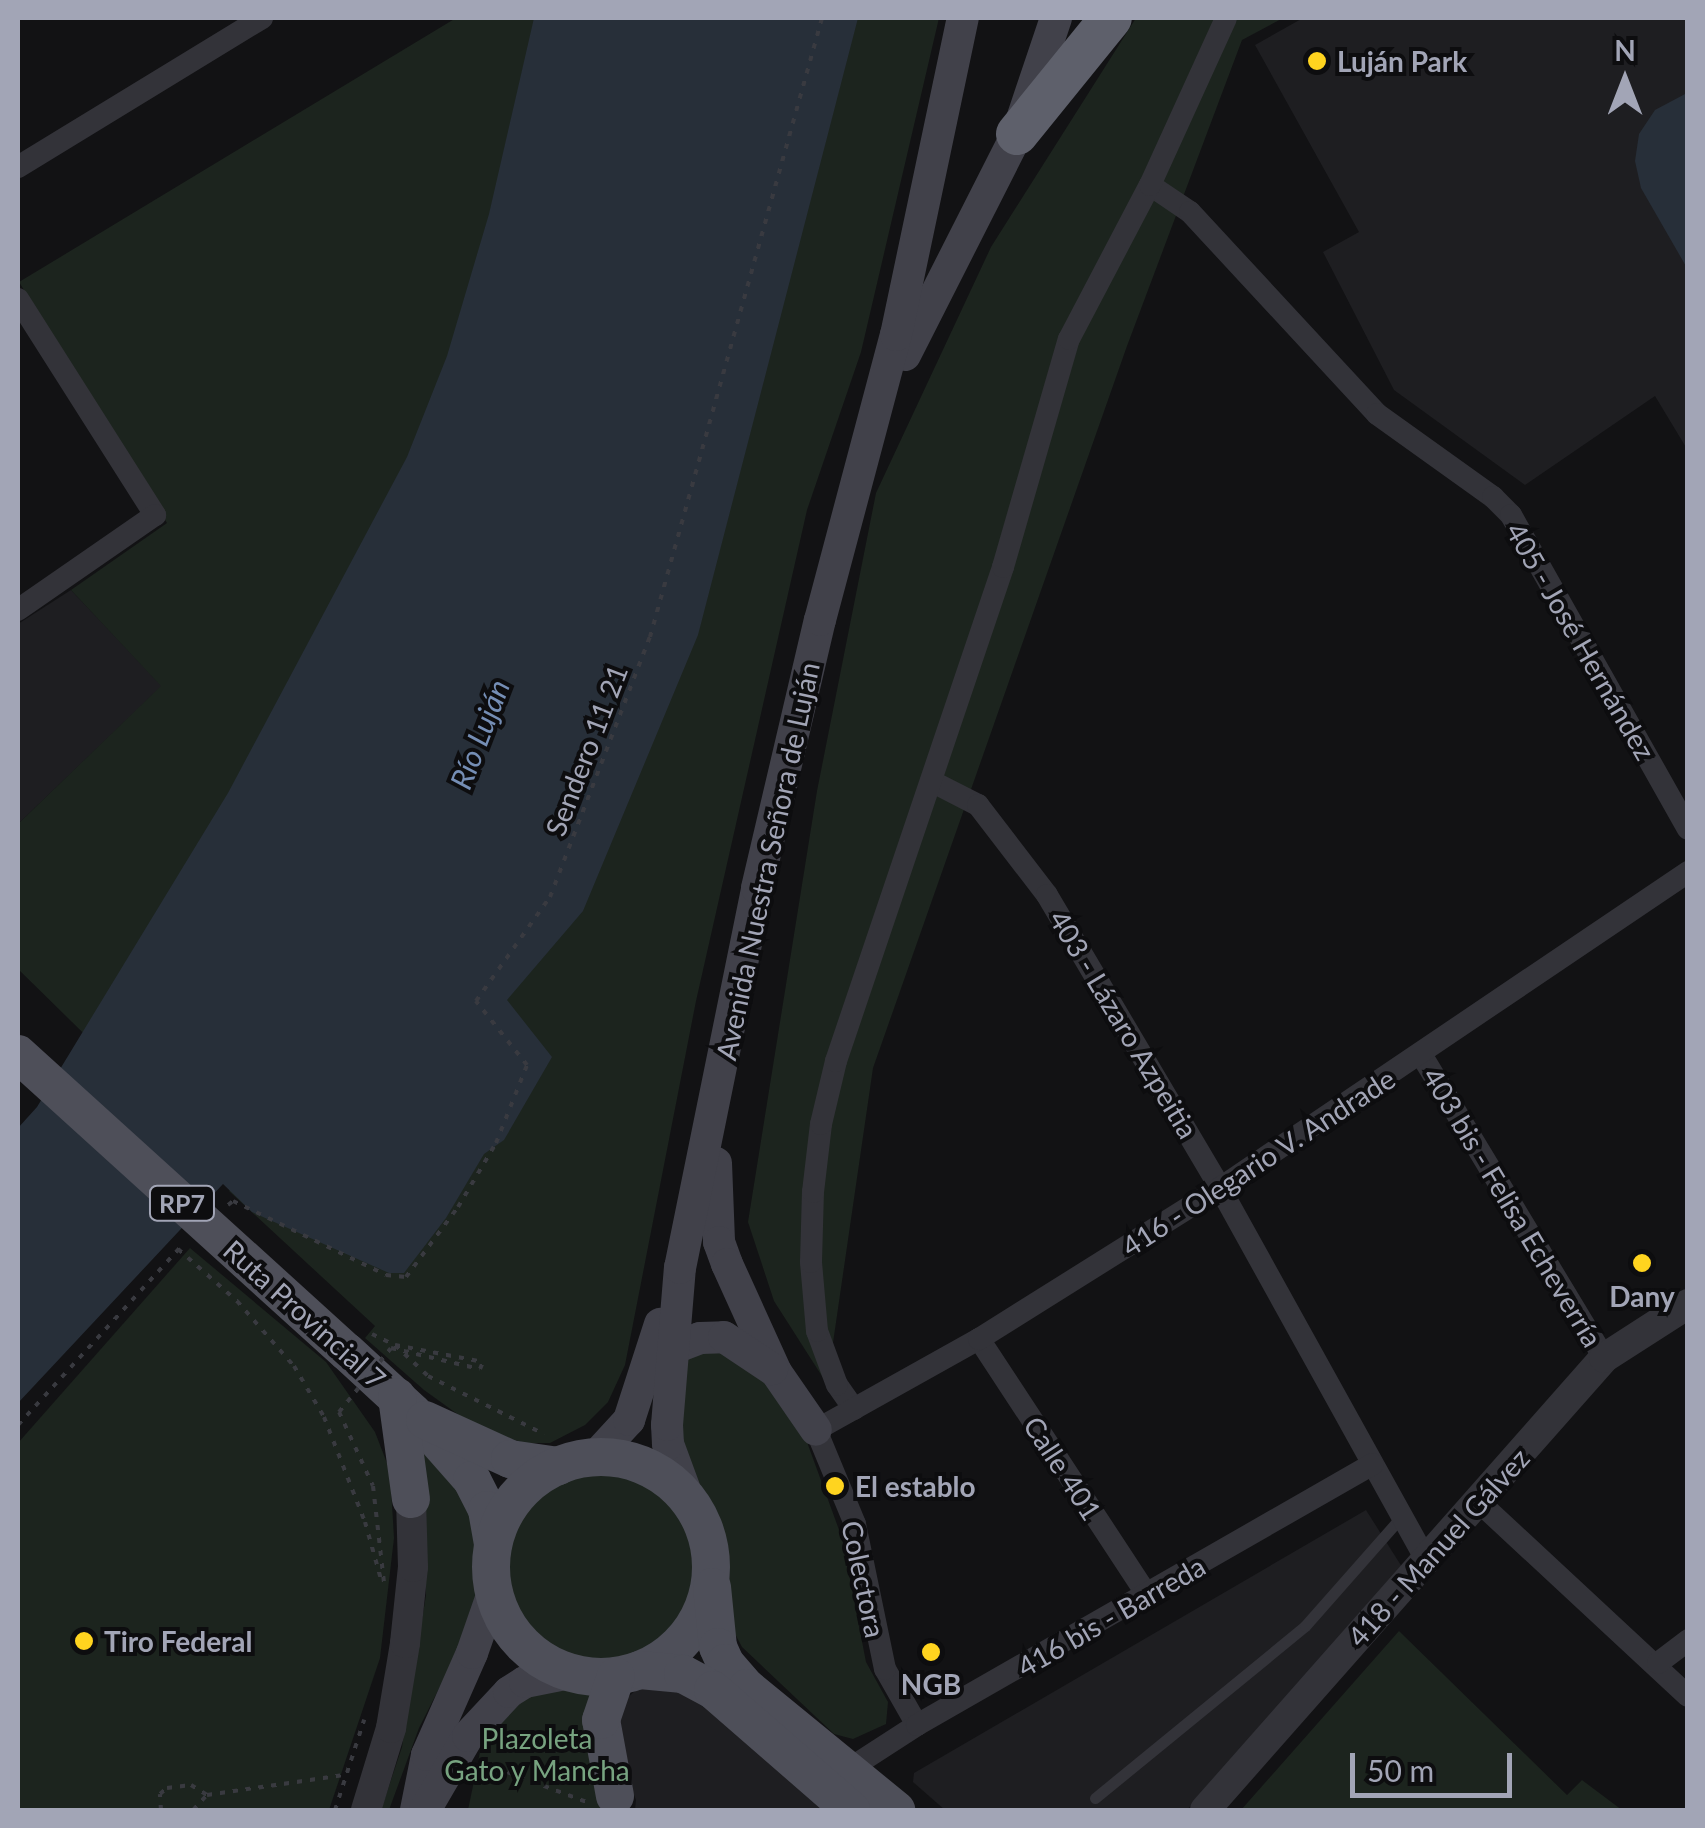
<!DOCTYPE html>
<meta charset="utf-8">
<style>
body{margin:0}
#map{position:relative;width:1705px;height:1828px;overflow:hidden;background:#121214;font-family:Lato,sans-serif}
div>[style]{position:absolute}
.built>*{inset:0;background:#1e1e21}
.green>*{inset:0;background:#1c241e}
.round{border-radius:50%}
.water>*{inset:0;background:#272f39}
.path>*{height:4px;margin-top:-2px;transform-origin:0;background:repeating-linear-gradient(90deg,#393a40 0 5px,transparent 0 13px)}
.service>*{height:11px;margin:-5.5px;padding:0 5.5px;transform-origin:5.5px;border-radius:5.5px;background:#333339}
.minor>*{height:22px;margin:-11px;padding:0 11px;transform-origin:11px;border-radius:11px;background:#333339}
.tertiary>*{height:30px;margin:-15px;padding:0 15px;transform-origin:15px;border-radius:15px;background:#333339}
.secondary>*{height:32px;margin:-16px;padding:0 16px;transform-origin:16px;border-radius:16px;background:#41414a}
.primary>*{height:38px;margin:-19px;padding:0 19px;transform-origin:19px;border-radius:19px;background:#4e4f59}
.primary>.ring{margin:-19px;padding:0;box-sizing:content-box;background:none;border:38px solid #4e4f59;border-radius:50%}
.motorway>*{height:42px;margin:-21px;padding:0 21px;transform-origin:21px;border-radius:21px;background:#5e606b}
.path-bridge>*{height:4px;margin-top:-2px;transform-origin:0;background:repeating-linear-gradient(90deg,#393a40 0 5px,transparent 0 13px)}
.primary-bridge>*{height:38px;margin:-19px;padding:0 19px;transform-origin:19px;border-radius:19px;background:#4e4f59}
.dots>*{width:28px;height:28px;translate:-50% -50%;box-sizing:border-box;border:5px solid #0d0d0f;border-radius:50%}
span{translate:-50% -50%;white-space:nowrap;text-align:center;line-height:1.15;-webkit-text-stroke:8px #0d0d0f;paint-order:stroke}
.shield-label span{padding:2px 8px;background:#0d0d0f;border:2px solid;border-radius:8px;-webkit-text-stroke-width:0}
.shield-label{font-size:25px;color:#a2a5b6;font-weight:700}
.poi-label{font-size:28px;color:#a2a5b6;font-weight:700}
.left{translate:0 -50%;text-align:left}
.street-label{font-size:28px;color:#a2a5b6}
.park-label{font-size:28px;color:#77a380}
.water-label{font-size:30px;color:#758eb5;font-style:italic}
.frame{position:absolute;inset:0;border:20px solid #a2a5b6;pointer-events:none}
.north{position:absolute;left:1575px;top:30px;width:100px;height:100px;-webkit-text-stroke:8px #0d0d0f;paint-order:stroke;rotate:0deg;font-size:28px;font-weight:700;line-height:40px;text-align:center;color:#a2a5b6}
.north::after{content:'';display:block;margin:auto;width:35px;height:45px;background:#a2a5b6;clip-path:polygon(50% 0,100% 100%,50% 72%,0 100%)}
.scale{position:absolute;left:1350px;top:1753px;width:162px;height:45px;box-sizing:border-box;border:5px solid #a2a5b6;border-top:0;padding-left:12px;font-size:30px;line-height:35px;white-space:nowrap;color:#a2a5b6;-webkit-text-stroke:8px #0d0d0f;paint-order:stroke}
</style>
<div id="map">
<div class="built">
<div style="clip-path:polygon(1303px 18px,1687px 18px,1687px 449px,1655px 396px,1525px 485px,1394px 390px,1323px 252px,1359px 232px,1255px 45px)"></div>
<div style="clip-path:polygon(71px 590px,162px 686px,18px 824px,18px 624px)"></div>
<div style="clip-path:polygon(1366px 1510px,1402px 1567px,1187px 1810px,945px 1810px,913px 1782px,914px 1773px)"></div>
<div style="clip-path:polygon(683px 1683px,838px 1810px,635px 1810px,636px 1800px,616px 1747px,621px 1703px,642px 1685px)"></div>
</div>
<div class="green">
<div style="clip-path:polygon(456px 18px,558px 18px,483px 340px,125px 1074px,18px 969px,18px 824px,161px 686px,71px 590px,167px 523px,19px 282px)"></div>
<div style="clip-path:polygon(699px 18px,939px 18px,861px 352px,807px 510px,696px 1001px,625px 1365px,608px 1402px,585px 1425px,550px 1443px,525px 1443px,481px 1431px,424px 1390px,365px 1338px,375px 1326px,229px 1191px,321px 1117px)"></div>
<div style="clip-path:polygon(1136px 18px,1283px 18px,1242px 40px,1127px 346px,873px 1068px,827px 1384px,774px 1301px,748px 1222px,817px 791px,876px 493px,991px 247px)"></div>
<div style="clip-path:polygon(190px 1248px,326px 1362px,375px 1432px,390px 1471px,394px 1538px,380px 1658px,329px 1810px,18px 1810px,18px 1443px)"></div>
<div style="clip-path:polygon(695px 1347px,748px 1356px,807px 1442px,842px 1538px,866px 1662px,888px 1702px,886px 1724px,853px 1739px,834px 1734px,742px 1647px,734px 1632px,727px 1603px,722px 1529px,681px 1450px,684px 1359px)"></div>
<div style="clip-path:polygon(417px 1434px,479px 1520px,477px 1578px,475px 1603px,455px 1657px,419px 1728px,389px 1810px,381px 1810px,402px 1747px,426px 1595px,425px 1482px)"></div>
<div class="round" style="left:506px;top:1466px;width:194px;height:194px"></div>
<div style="clip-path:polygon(1399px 1631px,1567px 1795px,1582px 1780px,1622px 1810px,1241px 1810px)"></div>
<div style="clip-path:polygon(570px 1682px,603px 1685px,608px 1810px,468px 1810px,481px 1747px,507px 1704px)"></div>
</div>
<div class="water">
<div style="clip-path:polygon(534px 18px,858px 18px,698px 635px,583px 911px,507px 1000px,552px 1057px,504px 1140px,484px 1154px,446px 1218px,404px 1273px,389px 1273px,252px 1212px,223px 1184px,18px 1403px,18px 1128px,37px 1107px,228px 793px,407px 457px,447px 356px,489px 214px)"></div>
<div style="clip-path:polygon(1687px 93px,1688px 93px,1687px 268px,1641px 188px,1635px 161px,1639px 134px,1655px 110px)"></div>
</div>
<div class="path">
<div style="left:228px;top:1205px;width:6px;rotate:-39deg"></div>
<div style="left:233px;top:1201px;width:170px;rotate:25.8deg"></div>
<div style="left:386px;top:1275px;width:20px;rotate:6deg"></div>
<div style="left:406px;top:1277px;width:87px;rotate:-53.4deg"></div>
<div style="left:458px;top:1207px;width:74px;rotate:-59.3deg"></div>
<div style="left:496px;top:1143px;width:84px;rotate:-68.3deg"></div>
<div style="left:527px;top:1065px;width:82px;rotate:-128.6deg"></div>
<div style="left:476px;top:1001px;width:128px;rotate:-54.6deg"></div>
<div style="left:550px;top:897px;width:279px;rotate:-69deg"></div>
<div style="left:650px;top:637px;width:642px;rotate:-74.47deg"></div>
<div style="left:178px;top:1249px;width:79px;rotate:41.4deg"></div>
<div style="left:237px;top:1301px;width:86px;rotate:48.8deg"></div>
<div style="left:294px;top:1366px;width:59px;rotate:59.5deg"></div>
<div style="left:324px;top:1417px;width:113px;rotate:68.7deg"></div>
<div style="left:365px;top:1522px;width:63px;rotate:74.4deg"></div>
<div style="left:372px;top:1334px;width:25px;rotate:26deg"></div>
<div style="left:395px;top:1345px;width:90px;rotate:10.9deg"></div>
<div style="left:395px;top:1345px;width:45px;rotate:43.2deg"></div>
<div style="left:428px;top:1376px;width:130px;rotate:26.6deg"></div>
<div style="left:339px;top:1412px;width:81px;rotate:65.3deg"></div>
<div style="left:373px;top:1486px;width:98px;rotate:83.5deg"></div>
<div style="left:18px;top:1425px;width:245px;rotate:-47.6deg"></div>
<div style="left:483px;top:1763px;width:111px;rotate:20.6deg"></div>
<div style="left:161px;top:1810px;width:16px;rotate:-94deg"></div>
<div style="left:160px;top:1794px;width:9px;rotate:-41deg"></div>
<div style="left:167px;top:1788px;width:24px;rotate:-7deg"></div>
<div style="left:191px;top:1785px;width:19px;rotate:32deg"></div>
<div style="left:193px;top:1810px;width:21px;rotate:-47deg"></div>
<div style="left:207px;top:1795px;width:138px;rotate:-8.3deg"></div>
<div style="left:335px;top:1810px;width:95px;rotate:-72.1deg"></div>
</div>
<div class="service">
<div style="left:1095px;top:1798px;width:271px;rotate:-39.3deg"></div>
<div style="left:1305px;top:1626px;width:147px;rotate:-48.6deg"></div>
</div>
<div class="minor">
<div style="left:18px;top:167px;width:286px;rotate:-31.4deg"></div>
<div style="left:1150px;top:185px;width:48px;rotate:34deg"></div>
<div style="left:1190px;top:212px;width:275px;rotate:47.2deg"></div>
<div style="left:1377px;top:414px;width:143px;rotate:35.6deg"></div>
<div style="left:1493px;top:497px;width:25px;rotate:45deg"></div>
<div style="left:1511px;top:515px;width:360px;rotate:60.6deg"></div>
<div style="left:18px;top:299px;width:256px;rotate:57.6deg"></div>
<div style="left:155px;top:515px;width:167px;rotate:145.3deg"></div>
<div style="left:931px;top:781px;width:53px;rotate:27.1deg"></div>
<div style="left:978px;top:805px;width:113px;rotate:52.5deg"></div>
<div style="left:1047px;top:895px;width:340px;rotate:59.4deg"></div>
<div style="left:1220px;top:1188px;width:427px;rotate:61deg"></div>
<div style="left:1422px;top:1056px;width:353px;rotate:58.9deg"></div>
<div style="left:979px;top:1339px;width:308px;rotate:56.7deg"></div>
<div style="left:854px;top:1409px;width:29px;rotate:-125deg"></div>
<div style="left:837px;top:1385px;width:58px;rotate:-110.3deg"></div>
<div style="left:817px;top:1331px;width:69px;rotate:-95deg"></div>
<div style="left:811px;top:1262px;width:70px;rotate:-88.4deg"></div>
<div style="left:813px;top:1192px;width:68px;rotate:-83.3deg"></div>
<div style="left:821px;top:1124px;width:65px;rotate:-76.6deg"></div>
<div style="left:836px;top:1061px;width:521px;rotate:-71.32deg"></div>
<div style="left:1003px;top:567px;width:237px;rotate:-73.9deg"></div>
<div style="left:1069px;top:339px;width:174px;rotate:-62.3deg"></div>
<div style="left:1150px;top:185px;width:183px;rotate:-65.5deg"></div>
<div style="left:1479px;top:1502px;width:285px;rotate:42.9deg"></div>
<div style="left:1658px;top:1663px;width:38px;rotate:-37deg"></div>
<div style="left:917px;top:1725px;width:64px;rotate:-119.7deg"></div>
<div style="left:885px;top:1669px;width:148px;rotate:-101.7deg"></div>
<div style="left:855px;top:1524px;width:102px;rotate:-112.5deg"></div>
<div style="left:816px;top:1430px;width:187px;rotate:-29.2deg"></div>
<div style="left:979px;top:1339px;width:284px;rotate:-32.1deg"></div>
<div style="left:1220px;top:1188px;width:565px;rotate:-34.03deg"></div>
<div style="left:849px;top:1769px;width:81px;rotate:-32.9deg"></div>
<div style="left:917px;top:1725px;width:525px;rotate:-29.79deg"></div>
</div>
<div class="tertiary">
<div style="left:366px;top:1810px;width:86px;rotate:-73deg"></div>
<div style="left:391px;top:1728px;width:86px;rotate:-80.6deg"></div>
<div style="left:405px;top:1643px;width:76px;rotate:-84deg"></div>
<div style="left:413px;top:1567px;width:68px;rotate:-91.7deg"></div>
<div style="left:1205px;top:1810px;width:603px;rotate:-48.56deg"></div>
<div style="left:1604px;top:1358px;width:100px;rotate:-32.7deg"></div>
</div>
<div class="secondary">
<div style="left:905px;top:355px;width:248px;rotate:-63.1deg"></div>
<div style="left:1017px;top:134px;width:122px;rotate:-71.4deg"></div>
<div style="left:716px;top:1163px;width:79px;rotate:87.8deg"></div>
<div style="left:719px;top:1242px;width:23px;rotate:70deg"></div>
<div style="left:727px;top:1264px;width:119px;rotate:65.6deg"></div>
<div style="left:776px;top:1372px;width:70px;rotate:55.4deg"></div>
<div style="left:674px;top:1348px;width:28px;rotate:-21deg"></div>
<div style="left:700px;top:1338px;width:24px;rotate:-2deg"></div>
<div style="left:724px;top:1337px;width:58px;rotate:33.7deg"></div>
<div style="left:594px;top:1458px;width:52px;rotate:-47.4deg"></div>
<div style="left:629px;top:1420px;width:101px;rotate:-72.1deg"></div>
<div style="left:689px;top:1501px;width:61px;rotate:-110.2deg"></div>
<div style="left:668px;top:1444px;width:19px;rotate:-93deg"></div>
<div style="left:667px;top:1425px;width:158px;rotate:-85.3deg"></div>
<div style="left:680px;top:1268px;width:388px;rotate:-78.5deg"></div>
<div style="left:757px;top:888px;width:275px;rotate:-76.8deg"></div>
<div style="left:820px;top:620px;width:295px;rotate:-75.1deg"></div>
<div style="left:896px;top:335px;width:324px;rotate:-78.1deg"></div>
<div style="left:416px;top:1810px;width:56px;rotate:-78.7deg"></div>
<div style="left:427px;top:1755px;width:111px;rotate:-66.2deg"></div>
<div style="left:472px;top:1653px;width:67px;rotate:-70.8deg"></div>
<div style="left:425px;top:1810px;width:86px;rotate:-59.8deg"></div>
<div style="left:468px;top:1736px;width:60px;rotate:-47deg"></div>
<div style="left:509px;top:1692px;width:19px;rotate:-32deg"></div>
<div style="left:525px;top:1682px;width:46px;rotate:-11.3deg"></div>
</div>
<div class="primary">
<div style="left:347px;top:1352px;width:90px;rotate:42.7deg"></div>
<div style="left:413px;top:1413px;width:89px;rotate:48.6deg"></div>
<div style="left:472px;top:1480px;width:34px;rotate:63deg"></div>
<div style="left:487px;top:1510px;width:35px;rotate:80deg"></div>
<div style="left:397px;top:1397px;width:103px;rotate:82.2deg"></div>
<div style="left:425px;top:1420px;width:94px;rotate:24.6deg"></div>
<div style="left:510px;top:1459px;width:49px;rotate:8.3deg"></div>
<div class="ring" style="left:491px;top:1457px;width:182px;height:182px"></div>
<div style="left:712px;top:1587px;width:60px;rotate:84.3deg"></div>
<div style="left:718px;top:1647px;width:17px;rotate:66deg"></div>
<div style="left:725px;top:1663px;width:33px;rotate:49deg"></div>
<div style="left:747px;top:1688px;width:193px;rotate:39.3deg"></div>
<div style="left:640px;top:1670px;width:43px;rotate:5.3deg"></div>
<div style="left:683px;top:1674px;width:34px;rotate:28deg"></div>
<div style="left:713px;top:1690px;width:183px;rotate:41deg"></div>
<div style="left:615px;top:1796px;width:77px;rotate:-100.4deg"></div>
<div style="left:601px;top:1720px;width:46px;rotate:-71.2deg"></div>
</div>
<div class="motorway">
<div style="left:1017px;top:134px;width:149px;rotate:-51deg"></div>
</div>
<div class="path-bridge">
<div style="left:339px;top:1412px;width:82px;rotate:-50.9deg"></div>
<div style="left:391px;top:1348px;width:91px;rotate:13.3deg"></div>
<div style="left:480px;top:1369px;width:8px;rotate:-67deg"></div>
</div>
<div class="primary-bridge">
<div style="left:18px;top:1054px;width:444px;rotate:42.2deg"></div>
</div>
<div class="dots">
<div style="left:1317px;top:61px;background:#ffd41f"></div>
<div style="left:1642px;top:1263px;background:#ffd41f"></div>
<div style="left:835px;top:1486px;background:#ffd41f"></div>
<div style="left:84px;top:1641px;background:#ffd41f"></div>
<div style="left:931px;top:1652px;background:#ffd41f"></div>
</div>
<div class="shield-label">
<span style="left:182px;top:1203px">RP7</span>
</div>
<div class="poi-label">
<span class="left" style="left:1337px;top:61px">Luján Park</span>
<span style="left:1642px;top:1296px">Dany</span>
<span class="left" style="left:855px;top:1486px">El establo</span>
<span class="left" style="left:104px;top:1641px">Tiro Federal</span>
<span style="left:931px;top:1684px">NGB</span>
</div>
<div class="street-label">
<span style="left:1581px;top:641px;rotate:60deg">405 - José Hernández</span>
<span style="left:586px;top:750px;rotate:-69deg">Sendero 11 21</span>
<span style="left:767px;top:861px;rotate:-78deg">Avenida Nuestra Señora de Luján</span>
<span style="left:1124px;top:1024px;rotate:59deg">403 - Lázaro Azpeitia</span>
<span style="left:1258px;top:1162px;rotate:-33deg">416 - Olegario V. Andrade</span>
<span style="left:1513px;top:1207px;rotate:59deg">403 bis - Felisa Echeverría</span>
<span style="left:305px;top:1314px;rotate:42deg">Ruta Provincial 7</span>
<span style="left:1063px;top:1468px;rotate:57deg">Calle 401</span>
<span style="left:1438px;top:1547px;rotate:-48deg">418 - Manuel Gálvez</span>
<span style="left:864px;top:1579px;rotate:78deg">Colectora</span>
<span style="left:1111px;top:1616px;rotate:-30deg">416 bis - Barreda</span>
</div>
<div class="park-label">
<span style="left:537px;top:1754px">Plazoleta<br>Gato y Mancha</span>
</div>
<div class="water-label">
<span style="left:479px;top:734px;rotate:-69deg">Río Luján</span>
</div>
<div class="frame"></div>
<div class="north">N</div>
<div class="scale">50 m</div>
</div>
